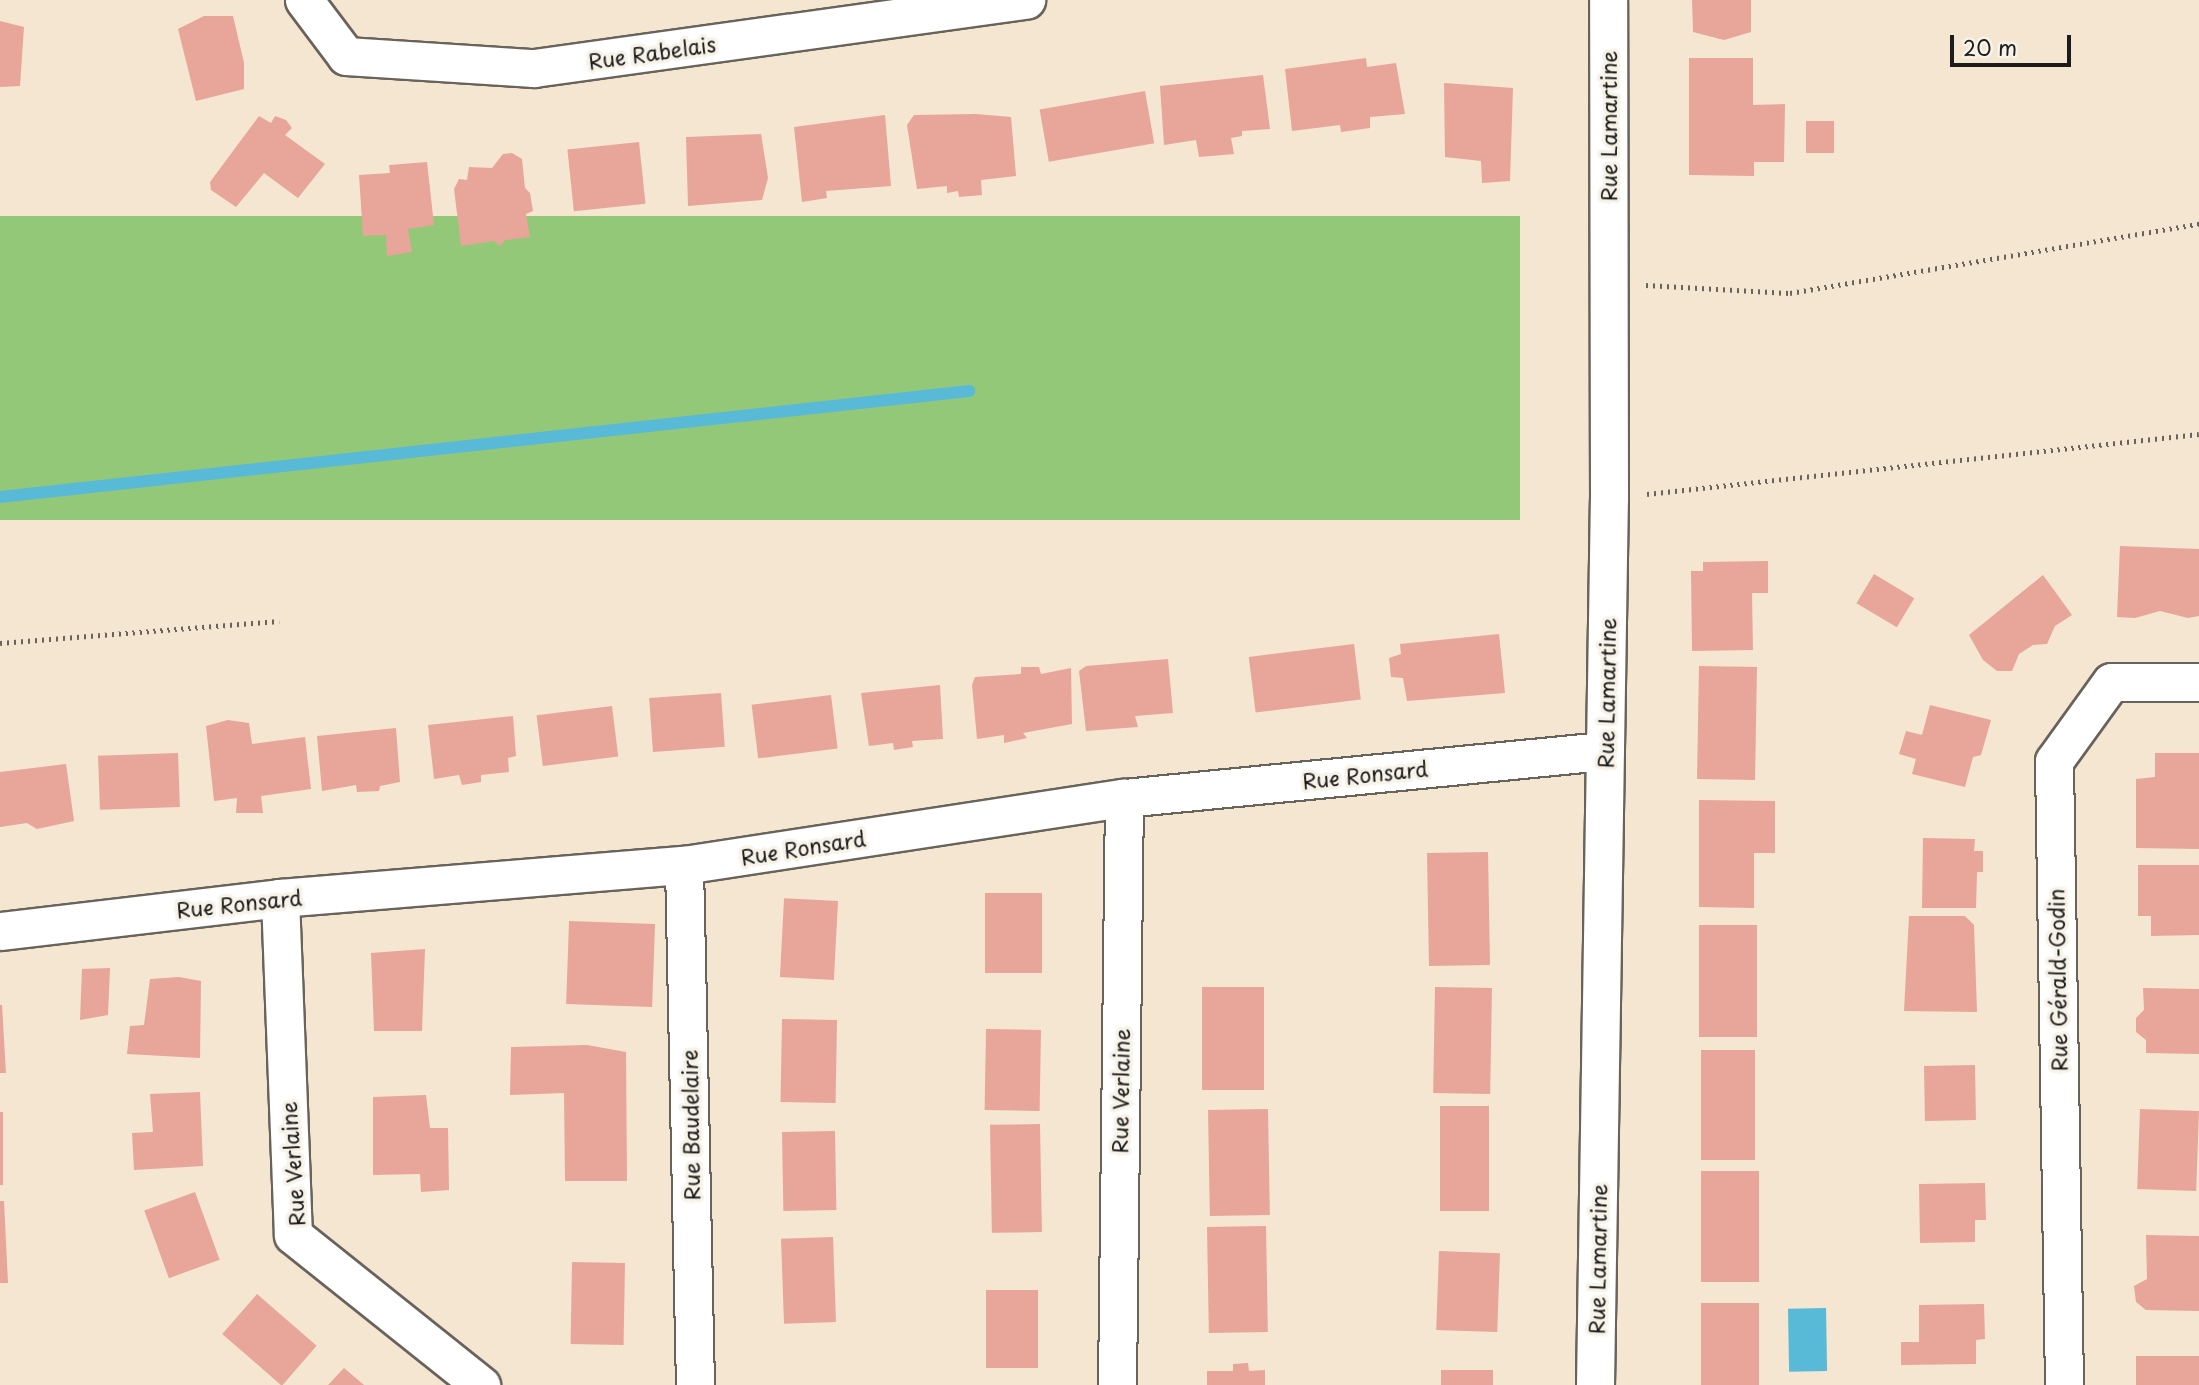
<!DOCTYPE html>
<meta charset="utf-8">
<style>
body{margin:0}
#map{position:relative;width:2199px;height:1385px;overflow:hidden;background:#f4e6d0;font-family:"Playpen Sans",sans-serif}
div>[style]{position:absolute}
.green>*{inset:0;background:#94c879;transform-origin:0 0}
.water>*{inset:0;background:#58bad6;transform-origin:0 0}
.stream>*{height:12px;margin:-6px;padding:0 6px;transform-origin:6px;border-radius:6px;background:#58bad6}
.building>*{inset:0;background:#e8a59a;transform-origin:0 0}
.path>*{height:4.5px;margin-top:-2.25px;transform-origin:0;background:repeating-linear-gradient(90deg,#68635b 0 2px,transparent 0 7px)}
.roads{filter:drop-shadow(2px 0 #68635b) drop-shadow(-2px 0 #68635b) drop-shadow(0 2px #68635b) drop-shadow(0 -2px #68635b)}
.minor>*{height:37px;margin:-18.5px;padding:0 18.5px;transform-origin:18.5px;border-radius:18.5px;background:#fff}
span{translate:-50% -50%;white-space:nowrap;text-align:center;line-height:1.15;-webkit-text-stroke:7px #f7f3e8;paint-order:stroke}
.street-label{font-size:21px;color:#1c1c1c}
.scale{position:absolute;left:1950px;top:35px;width:121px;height:32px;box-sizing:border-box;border:4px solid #1c1c1c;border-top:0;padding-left:9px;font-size:21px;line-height:24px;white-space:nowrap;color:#1c1c1c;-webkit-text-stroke:5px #f7f3e8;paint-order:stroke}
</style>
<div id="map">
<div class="green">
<div style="left:1520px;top:216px;width:304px;height:1528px;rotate:90deg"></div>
</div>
<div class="water">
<div style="left:1826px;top:1308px;width:63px;height:38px;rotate:89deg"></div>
</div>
<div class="stream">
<div style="left:0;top:497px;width:975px;rotate:-6.24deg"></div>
</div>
<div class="building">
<div style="clip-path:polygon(1692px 0,1751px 0,1751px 32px,1724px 40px,1693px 32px)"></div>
<div style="clip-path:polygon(204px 16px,233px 16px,244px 63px,244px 89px,196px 101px,178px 29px)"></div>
<div style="clip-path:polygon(0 21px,24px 27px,20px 86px,0 87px)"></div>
<div style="clip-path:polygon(1366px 58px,1367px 67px,1396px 63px,1405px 114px,1370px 117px,1370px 128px,1341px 132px,1340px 125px,1292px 131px,1285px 69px)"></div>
<div style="clip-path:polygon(1689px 58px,1753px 58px,1753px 105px,1785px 104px,1784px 162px,1754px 162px,1754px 176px,1689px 175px)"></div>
<div style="clip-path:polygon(1263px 75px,1270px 129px,1242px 131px,1242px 136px,1231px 138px,1234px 154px,1199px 157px,1196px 140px,1164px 145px,1160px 86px)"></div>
<div style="clip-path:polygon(1444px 83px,1513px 88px,1510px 181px,1482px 183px,1481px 161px,1445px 157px)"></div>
<div style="left:1145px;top:91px;width:53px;height:107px;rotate:80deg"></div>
<div style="clip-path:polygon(976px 114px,1011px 117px,1016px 176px,981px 180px,982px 195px,959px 197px,958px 191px,947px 193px,947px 186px,917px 189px,907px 125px,914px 115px)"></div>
<div style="clip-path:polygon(885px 115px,891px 186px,826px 191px,827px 198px,802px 202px,794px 127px)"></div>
<div style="clip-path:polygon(259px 116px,271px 123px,275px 116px,286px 120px,292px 128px,285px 135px,325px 164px,298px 198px,264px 173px,236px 207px,211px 190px,210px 182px)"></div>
<div style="left:1806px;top:121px;width:28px;height:32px"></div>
<div style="clip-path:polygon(761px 134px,768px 178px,762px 200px,688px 206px,686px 137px)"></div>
<div style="left:639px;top:142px;width:62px;height:72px;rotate:84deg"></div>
<div style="clip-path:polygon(512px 153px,522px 159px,525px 188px,530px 193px,533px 211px,526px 214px,530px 237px,505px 240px,500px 246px,494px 241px,461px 246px,454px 189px,459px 179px,467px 180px,469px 167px,492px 168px,503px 154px)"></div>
<div style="clip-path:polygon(427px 162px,434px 225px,408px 229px,412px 252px,387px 256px,386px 235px,363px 236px,359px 175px,390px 173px,389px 165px)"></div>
<div style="clip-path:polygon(2120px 546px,2199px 549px,2199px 616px,2188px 618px,2160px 611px,2135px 618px,2117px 617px)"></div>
<div style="clip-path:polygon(1768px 561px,1768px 593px,1752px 593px,1753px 650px,1692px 651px,1691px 571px,1703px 571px,1703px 562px)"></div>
<div style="left:1874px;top:574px;width:47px;height:34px;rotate:31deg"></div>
<div style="clip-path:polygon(2043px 575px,2072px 615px,2055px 626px,2047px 644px,2033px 645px,2019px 654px,2012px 671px,1997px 671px,1983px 660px,1969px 635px)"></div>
<div style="clip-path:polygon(1499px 634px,1505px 693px,1407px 701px,1403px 678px,1391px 677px,1389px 658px,1401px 654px,1400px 644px)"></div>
<div style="left:1354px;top:644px;width:56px;height:106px;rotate:83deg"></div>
<div style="clip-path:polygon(1168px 659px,1173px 713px,1135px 716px,1138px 727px,1086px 731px,1079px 671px,1086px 666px)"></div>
<div style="left:1699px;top:666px;width:58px;height:113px;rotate:1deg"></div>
<div style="clip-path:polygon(1021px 667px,1039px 667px,1041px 674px,1071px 668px,1072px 724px,1023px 733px,1027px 738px,1004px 743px,1004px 735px,977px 739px,972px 685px,975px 677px,1021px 674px)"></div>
<div style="clip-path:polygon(940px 685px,943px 739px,912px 741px,913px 747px,894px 750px,893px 743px,869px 746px,861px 693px)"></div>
<div style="left:721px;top:693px;width:54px;height:72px;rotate:86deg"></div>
<div style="left:831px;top:695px;width:54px;height:80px;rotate:83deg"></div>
<div style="clip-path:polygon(1930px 705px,1991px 720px,1981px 755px,1973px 757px,1965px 787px,1912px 774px,1916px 759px,1899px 754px,1906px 731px,1922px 735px)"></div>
<div style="left:612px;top:706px;width:51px;height:76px;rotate:83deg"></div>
<div style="clip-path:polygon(513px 716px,516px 756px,508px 758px,509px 772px,481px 775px,481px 782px,462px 785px,459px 775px,434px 779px,428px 725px)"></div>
<div style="clip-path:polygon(228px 720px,249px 723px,252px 744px,305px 737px,311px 789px,261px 796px,263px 813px,236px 813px,237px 798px,214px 801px,206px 726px)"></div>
<div style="clip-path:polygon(396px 728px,400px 782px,380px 786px,379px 791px,357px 792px,356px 785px,322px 791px,317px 736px)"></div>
<div style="left:178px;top:753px;width:54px;height:80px;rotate:88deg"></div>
<div style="clip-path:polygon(2155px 753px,2199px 753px,2199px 849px,2136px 848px,2136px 779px,2155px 777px)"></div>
<div style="clip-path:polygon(66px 764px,74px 821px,37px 829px,27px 823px,0 827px,0 772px)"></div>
<div style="clip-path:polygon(1699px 800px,1775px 801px,1775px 853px,1754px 853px,1754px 908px,1699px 907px)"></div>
<div style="clip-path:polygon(1923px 838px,1975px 839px,1974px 851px,1983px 851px,1983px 872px,1977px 872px,1976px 908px,1922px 908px)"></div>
<div style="left:1488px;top:852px;width:113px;height:61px;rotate:89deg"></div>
<div style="clip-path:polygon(2138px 865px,2199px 865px,2199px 935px,2151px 936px,2151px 916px,2138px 916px)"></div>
<div style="left:985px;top:893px;width:57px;height:80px"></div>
<div style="left:838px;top:901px;width:79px;height:54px;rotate:93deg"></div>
<div style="clip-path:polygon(1909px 916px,1965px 916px,1974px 925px,1977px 1012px,1904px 1011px)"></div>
<div style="left:655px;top:924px;width:83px;height:86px;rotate:92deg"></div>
<div style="left:1699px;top:925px;width:58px;height:112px"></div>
<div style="clip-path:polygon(425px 949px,422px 1031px,374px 1031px,371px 953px)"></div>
<div style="clip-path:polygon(110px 968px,108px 1015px,80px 1020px,82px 969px)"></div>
<div style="clip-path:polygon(179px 977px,201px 981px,200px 1058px,127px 1054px,130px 1026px,144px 1025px,150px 979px)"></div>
<div style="left:1202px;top:987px;width:62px;height:103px"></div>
<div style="left:1435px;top:987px;width:57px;height:106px;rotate:1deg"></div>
<div style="clip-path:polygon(2143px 988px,2199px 989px,2199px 1054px,2146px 1053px,2146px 1040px,2136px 1032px,2136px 1018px,2144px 1010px)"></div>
<div style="clip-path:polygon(0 1005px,2px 1005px,6px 1073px,0 1073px)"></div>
<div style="left:837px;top:1020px;width:83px;height:55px;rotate:91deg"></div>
<div style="left:1041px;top:1030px;width:81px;height:55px;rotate:91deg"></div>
<div style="clip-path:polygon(587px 1045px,626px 1052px,627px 1181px,565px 1181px,564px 1093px,510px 1095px,511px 1047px)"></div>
<div style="left:1701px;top:1050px;width:54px;height:110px"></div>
<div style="left:1975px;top:1065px;width:55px;height:51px;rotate:89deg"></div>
<div style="clip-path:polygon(200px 1092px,203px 1166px,134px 1170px,132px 1133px,153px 1132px,150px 1094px)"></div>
<div style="clip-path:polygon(426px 1095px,430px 1128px,448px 1128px,449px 1190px,421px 1192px,420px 1174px,373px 1175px,373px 1097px)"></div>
<div style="left:1440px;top:1106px;width:49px;height:105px"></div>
<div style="left:1268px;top:1109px;width:106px;height:60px;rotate:89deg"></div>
<div style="left:2140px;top:1109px;width:59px;height:80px;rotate:2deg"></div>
<div style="left:0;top:1112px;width:3px;height:73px"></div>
<div style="left:1040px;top:1124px;width:108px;height:50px;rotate:89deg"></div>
<div style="left:835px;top:1131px;width:79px;height:53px;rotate:89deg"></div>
<div style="left:1701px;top:1171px;width:58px;height:111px"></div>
<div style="clip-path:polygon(1985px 1183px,1986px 1220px,1975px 1220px,1975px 1242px,1920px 1243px,1919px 1184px)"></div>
<div style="left:195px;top:1192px;width:72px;height:54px;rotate:70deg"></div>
<div style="clip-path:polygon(0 1201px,4px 1201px,8px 1283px,0 1283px)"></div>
<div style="left:1266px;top:1226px;width:106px;height:59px;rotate:89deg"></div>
<div style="clip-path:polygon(2146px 1235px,2199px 1236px,2199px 1311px,2146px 1310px,2136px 1302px,2134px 1286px,2147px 1279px)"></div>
<div style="left:833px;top:1237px;width:85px;height:52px;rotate:88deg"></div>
<div style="left:1439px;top:1251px;width:61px;height:79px;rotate:2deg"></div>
<div style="left:625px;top:1263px;width:82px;height:53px;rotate:91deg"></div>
<div style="left:986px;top:1290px;width:52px;height:78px"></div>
<div style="left:257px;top:1294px;width:79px;height:53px;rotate:41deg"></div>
<div style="left:1701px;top:1303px;width:58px;height:82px"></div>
<div style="clip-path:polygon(1984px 1304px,1985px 1339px,1976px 1340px,1976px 1364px,1901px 1365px,1901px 1342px,1919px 1342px,1919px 1305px)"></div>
<div style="left:2199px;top:1356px;width:29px;height:63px;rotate:90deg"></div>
<div style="clip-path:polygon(1248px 1363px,1249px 1371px,1265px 1370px,1265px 1385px,1207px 1385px,1207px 1371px,1233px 1371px,1233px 1364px)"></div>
<div style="clip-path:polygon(344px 1368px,364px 1385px,328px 1385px)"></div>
<div style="left:1493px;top:1370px;width:15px;height:52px;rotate:90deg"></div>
</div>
<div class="path">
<div style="left:1646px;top:285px;width:144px;rotate:3.2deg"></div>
<div style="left:1790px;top:293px;width:415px;rotate:-9.6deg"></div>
<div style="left:1647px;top:494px;width:555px;rotate:-6.2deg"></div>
<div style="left:0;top:643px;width:280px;rotate:-4.5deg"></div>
</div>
<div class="roads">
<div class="minor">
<div style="left:304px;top:0;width:70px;rotate:53.1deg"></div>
<div style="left:346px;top:56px;width:188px;rotate:3.7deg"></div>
<div style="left:534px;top:68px;width:497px;rotate:-7.9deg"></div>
<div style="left:684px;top:865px;width:520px;rotate:88.79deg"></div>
<div style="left:280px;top:898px;width:337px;rotate:87.8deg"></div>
<div style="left:293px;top:1235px;width:241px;rotate:38.6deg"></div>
<div style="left:0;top:931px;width:282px;rotate:-6.7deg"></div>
<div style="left:280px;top:898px;width:405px;rotate:-4.7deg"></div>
<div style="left:684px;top:865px;width:445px;rotate:-8.7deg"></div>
<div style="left:1124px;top:798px;width:483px;rotate:-5.6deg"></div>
<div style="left:1117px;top:1385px;width:587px;rotate:-89.32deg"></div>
<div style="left:1595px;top:1385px;width:887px;rotate:-89.1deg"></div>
<div style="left:1609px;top:498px;width:498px;rotate:-90.1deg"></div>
<div style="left:2064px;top:1385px;width:624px;rotate:-90.92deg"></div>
<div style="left:2054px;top:761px;width:97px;rotate:-54.2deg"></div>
<div style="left:2111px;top:682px;width:88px"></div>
</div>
</div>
<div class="street-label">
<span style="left:652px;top:52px;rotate:-8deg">Rue Rabelais</span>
<span style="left:1608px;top:126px;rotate:-90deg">Rue Lamartine</span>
<span style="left:1606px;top:693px;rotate:-89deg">Rue Lamartine</span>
<span style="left:1365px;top:774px;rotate:-6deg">Rue Ronsard</span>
<span style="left:803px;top:847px;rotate:-9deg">Rue Ronsard</span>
<span style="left:239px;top:903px;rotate:-6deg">Rue Ronsard</span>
<span style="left:2057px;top:980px;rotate:-91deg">Rue Gérald-Godin</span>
<span style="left:1120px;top:1091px;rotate:-89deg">Rue Verlaine</span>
<span style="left:690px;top:1125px;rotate:-91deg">Rue Baudelaire</span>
<span style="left:292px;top:1164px;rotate:-94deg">Rue Verlaine</span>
<span style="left:1597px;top:1259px;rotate:-89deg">Rue Lamartine</span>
</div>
<div class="scale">20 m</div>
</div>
